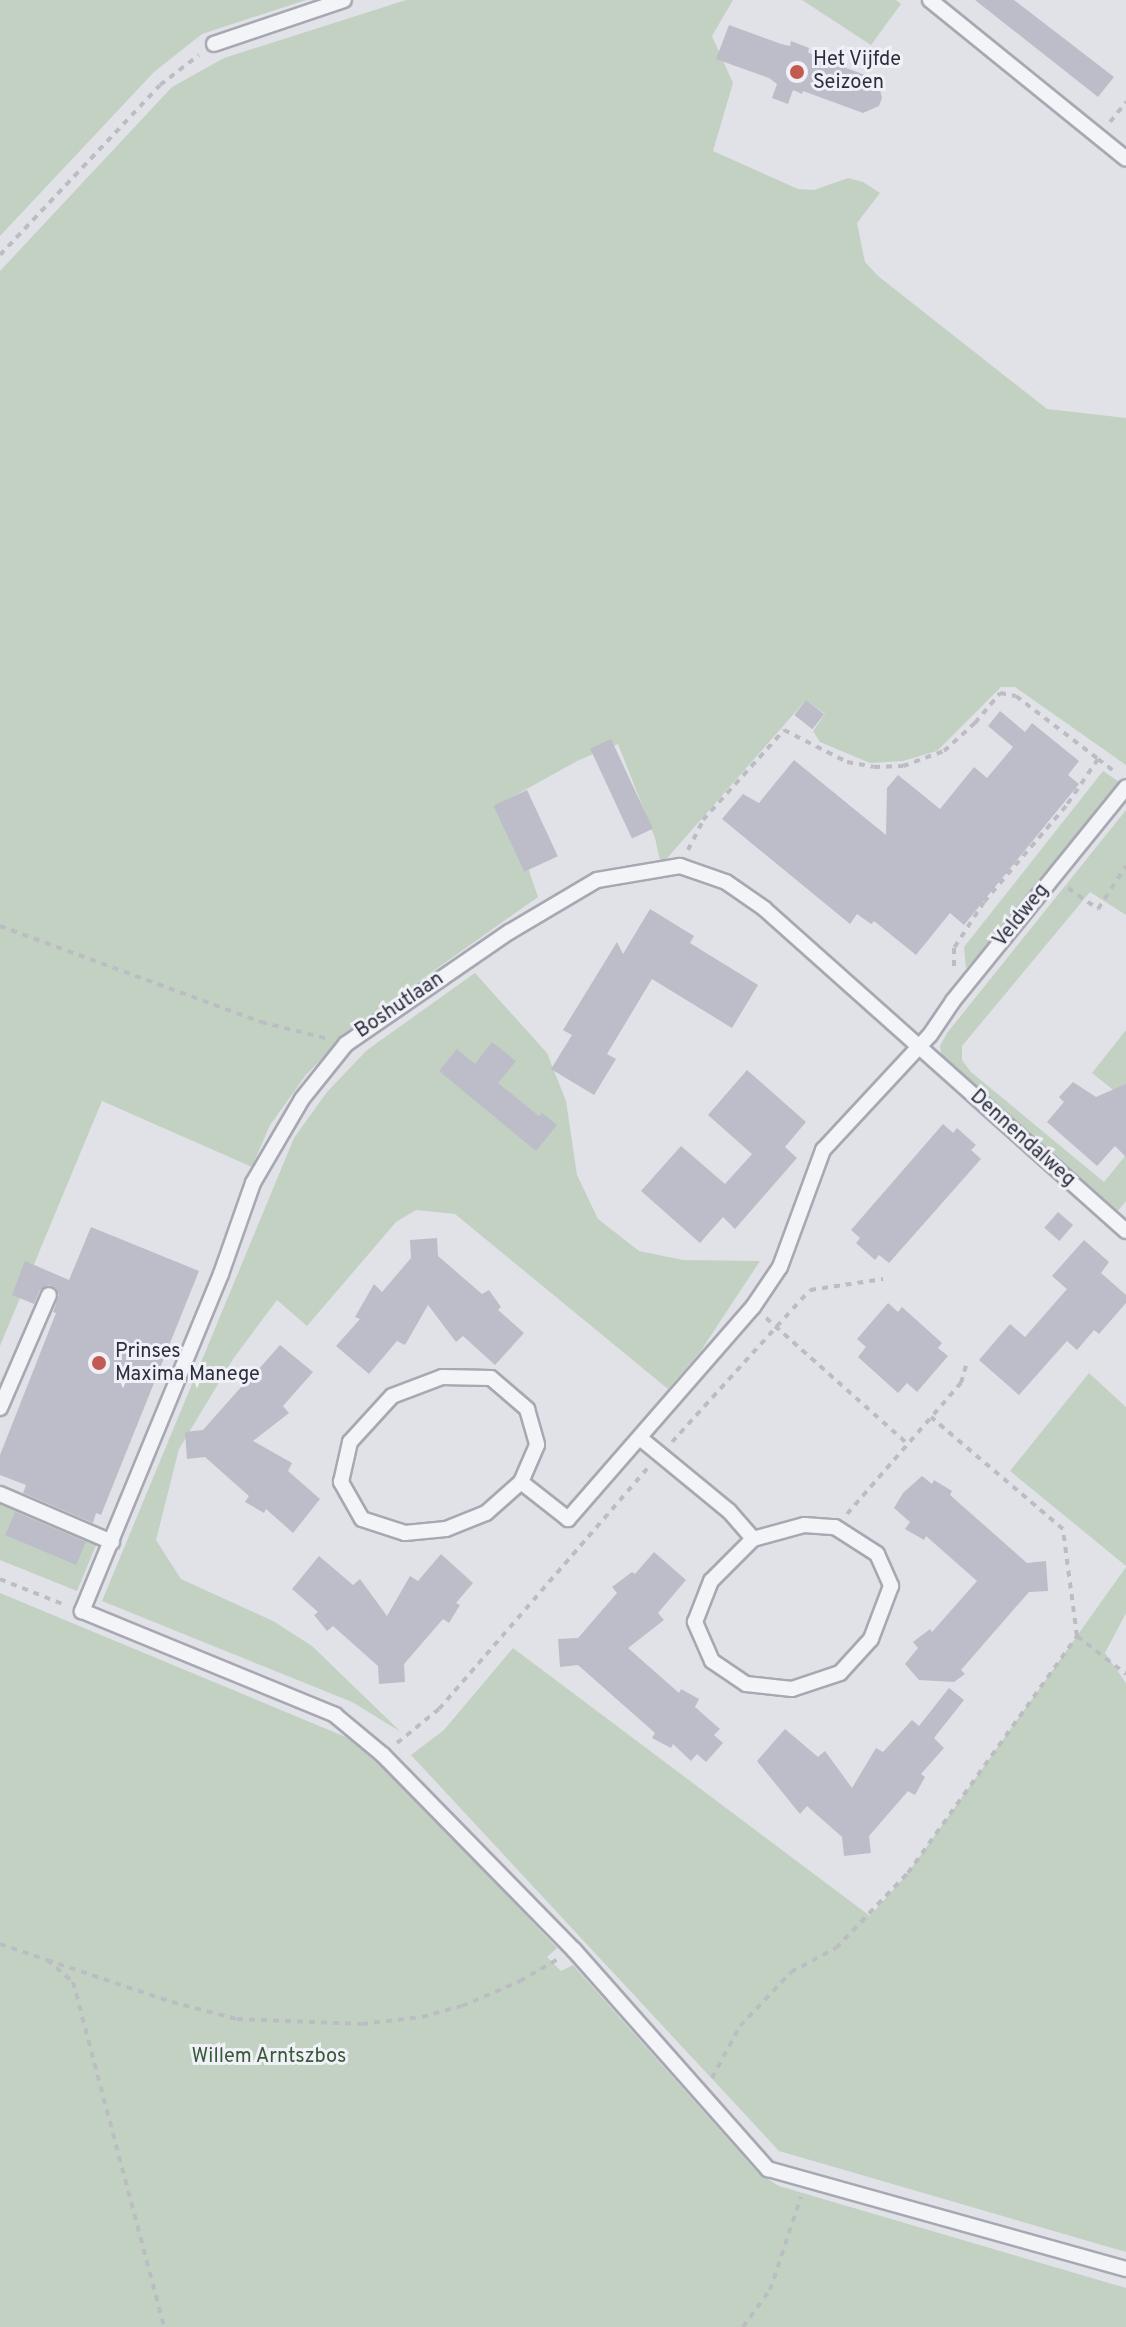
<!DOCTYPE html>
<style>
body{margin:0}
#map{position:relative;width:1126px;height:2327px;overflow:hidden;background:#e1e2e8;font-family:Overpass,sans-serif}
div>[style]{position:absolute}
.green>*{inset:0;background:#c3d1c3}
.building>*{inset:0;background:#bcbdc8;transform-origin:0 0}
.path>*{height:4px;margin-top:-2px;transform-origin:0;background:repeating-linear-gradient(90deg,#bbbdc3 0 6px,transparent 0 12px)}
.roads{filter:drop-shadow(2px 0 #a7a8b2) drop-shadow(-2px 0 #a7a8b2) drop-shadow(0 2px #a7a8b2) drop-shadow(0 -2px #a7a8b2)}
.service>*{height:14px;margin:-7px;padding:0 7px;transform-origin:7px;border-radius:7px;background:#f3f4f7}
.dots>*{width:22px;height:22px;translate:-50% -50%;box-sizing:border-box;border:4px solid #f0f1f6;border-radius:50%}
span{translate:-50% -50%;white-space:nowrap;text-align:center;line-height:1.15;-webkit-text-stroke:6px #f0f1f6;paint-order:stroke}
.poi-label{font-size:20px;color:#2b2e3e}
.left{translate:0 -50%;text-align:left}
.street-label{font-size:20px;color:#2b2e3e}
.park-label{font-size:20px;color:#39593b}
</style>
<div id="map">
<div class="green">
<div style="clip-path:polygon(0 0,306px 0,202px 34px,154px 72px,0 236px)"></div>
<div style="clip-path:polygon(406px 0,733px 0,712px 36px,733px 83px,713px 151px,798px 189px,814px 190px,848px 178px,863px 182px,880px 193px,857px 223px,865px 262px,878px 276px,1047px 409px,1126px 418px,1126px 765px,1015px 687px,1001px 687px,937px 751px,903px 761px,870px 763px,820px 742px,813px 731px,825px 714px,806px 700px,661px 865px,655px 838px,618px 744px,579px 760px,505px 801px,538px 897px,347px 1032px,306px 1075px,270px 1125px,252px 1167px,102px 1101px,0 1346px,0 271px,172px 87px,224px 58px)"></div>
<div style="clip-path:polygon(802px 0,896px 0,901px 4px,871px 45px)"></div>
<div style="clip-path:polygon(1103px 771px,1121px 783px,990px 944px,966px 968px,964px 947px)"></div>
<div style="clip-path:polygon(1126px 810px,1126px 915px,1090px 892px,962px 1046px,962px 1060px,971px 1072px,1104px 1182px,1126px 1155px,1126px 1201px,1111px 1219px,942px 1060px,940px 1046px,947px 1033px)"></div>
<div style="clip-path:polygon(475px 973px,547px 1053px,566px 1101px,577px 1175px,598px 1219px,639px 1251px,683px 1260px,760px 1261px,700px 1352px,668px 1389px,455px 1214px,416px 1210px,396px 1222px,307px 1326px,277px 1300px,233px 1359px,179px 1449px,156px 1540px,181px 1579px,273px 1621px,312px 1646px,401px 1732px,352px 1702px,102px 1601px,294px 1138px,327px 1092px,367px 1050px)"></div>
<div style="clip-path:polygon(1126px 1030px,1126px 1100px,1092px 1073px)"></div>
<div style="clip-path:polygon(1089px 1373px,1126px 1407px,1126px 1566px,1010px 1471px)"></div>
<div style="clip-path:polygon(0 1487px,102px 1531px,77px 1591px,0 1560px)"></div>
<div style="clip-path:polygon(1126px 1567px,1126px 1613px,1105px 1653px,1126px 1683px,1126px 2252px,779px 2151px,411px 1755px,444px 1730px,513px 1648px,870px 1916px,908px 1873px)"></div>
<div style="clip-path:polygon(0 1593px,353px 1740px,380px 1762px,557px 1948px,547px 1957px,561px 1971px,573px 1965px,757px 2172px,779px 2186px,1126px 2288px,1126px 2327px,0 2327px)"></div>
</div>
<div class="building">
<div style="clip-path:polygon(975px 0,1014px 0,1114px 77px,1098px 97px)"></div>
<div style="clip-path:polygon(729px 25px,781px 44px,790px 46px,791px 41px,809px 48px,808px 52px,816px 57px,868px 76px,866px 81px,879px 86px,882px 98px,879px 106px,863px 113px,803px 91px,802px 94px,793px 90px,788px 104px,772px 98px,777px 84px,769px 78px,716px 59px)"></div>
<div style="left:806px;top:700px;width:23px;height:19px;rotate:38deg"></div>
<div style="clip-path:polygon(1000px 711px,1025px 732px,1032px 723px,1079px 761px,1068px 775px,1079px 784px,964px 925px,950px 913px,916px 955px,874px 921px,871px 924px,857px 914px,850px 924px,722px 819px,743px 794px,759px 803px,794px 760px,886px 835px,887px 788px,898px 775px,940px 809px,974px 767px,987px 778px,1013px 747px,988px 726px)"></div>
<div style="left:611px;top:739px;width:99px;height:23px;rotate:65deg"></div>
<div style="left:527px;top:790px;width:73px;height:37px;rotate:65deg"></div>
<div style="clip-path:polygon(650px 909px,694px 936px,690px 943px,758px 985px,732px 1028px,652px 979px,607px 1054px,616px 1059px,594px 1095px,551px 1069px,572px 1035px,563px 1030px,617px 942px,623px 954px)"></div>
<div style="clip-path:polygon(492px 1042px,516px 1061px,498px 1083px,539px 1116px,542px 1113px,557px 1125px,536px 1151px,439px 1071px,457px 1049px,475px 1064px)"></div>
<div style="clip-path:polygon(747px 1070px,806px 1122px,785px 1147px,797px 1158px,735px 1229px,723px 1217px,700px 1243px,641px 1191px,681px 1146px,725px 1184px,752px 1154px,708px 1115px)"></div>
<div style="clip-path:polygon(1073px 1082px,1096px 1097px,1126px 1084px,1126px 1157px,1115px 1146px,1097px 1166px,1047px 1122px,1064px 1102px,1059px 1097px)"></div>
<div style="clip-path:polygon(943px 1124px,953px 1133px,957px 1128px,976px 1145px,971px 1150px,981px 1159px,889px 1263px,879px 1255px,875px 1260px,856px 1243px,860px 1238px,851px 1230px)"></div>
<div style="left:1058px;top:1212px;width:20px;height:21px;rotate:41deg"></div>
<div style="clip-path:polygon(91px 1227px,199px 1271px,101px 1515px,96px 1513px,93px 1523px,23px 1493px,26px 1485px,0 1475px,0 1455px,56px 1313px,53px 1312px,59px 1295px,56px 1288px,49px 1285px,40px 1290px,34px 1304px,12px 1295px,25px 1261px,69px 1280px)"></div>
<div style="clip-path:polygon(437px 1238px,438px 1256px,482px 1294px,489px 1290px,501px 1307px,498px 1310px,524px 1333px,495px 1365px,463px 1336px,456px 1342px,428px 1305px,405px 1345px,397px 1341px,369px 1374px,336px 1346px,360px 1319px,355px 1317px,374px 1284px,382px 1292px,411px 1258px,410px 1240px)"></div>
<div style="clip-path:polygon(1084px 1240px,1109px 1262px,1101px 1273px,1126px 1295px,1126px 1303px,1099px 1334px,1094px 1330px,1077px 1350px,1067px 1341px,1019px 1395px,979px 1360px,1010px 1324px,1025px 1337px,1067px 1289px,1052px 1276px)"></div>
<div style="clip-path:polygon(888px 1303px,898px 1312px,902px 1307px,942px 1343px,938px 1348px,948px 1356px,917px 1392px,907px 1383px,898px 1393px,858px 1357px,866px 1347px,857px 1339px)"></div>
<div style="clip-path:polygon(280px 1345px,313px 1372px,283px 1406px,289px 1413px,253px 1441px,292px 1463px,288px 1471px,320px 1499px,293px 1533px,266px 1509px,264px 1513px,245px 1502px,249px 1496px,205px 1457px,187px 1459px,185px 1432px,203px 1430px,242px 1386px,237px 1380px,254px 1367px,257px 1371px)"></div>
<div style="clip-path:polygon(922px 1476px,932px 1484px,934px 1480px,952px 1491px,950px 1495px,1027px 1563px,1046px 1561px,1048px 1591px,1029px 1592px,961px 1670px,965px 1674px,954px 1682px,919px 1680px,905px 1664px,918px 1648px,913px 1642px,930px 1629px,932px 1632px,977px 1581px,926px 1536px,924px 1540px,905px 1529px,910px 1522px,894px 1508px,903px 1493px)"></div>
<div style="left:15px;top:1512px;width:77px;height:25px;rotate:23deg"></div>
<div style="clip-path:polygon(654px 1552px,686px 1580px,658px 1613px,664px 1620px,628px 1648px,679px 1693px,681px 1689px,699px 1699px,695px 1707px,720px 1729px,714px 1735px,723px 1743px,706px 1762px,697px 1754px,691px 1761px,673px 1744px,671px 1748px,652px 1738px,655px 1733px,578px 1665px,560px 1667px,558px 1639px,578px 1638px,617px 1593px,612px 1587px,632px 1572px,635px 1574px)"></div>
<div style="clip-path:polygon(441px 1554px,473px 1583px,456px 1603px,460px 1605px,449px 1623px,443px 1619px,404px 1664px,405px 1682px,379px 1684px,378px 1666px,333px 1626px,327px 1631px,314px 1615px,318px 1612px,292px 1589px,319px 1556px,353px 1585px,360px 1579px,387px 1616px,410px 1576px,418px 1581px)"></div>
<div style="clip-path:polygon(949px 1688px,964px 1700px,934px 1738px,944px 1748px,921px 1774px,925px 1777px,915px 1795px,908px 1791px,869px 1836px,871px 1853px,844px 1856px,842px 1837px,807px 1806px,800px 1814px,757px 1761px,785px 1729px,818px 1757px,825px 1751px,852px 1788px,876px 1748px,883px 1752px,912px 1720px,919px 1726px)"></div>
</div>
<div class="path">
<div style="left:1110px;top:122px;width:26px;rotate:-51deg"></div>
<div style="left:0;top:255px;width:233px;rotate:-46.7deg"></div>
<div style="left:160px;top:85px;width:49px;rotate:-37.6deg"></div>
<div style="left:1098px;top:759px;width:21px;rotate:37deg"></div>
<div style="left:688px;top:850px;width:34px;rotate:-63deg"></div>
<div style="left:703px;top:820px;width:121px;rotate:-48deg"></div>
<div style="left:784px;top:730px;width:71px;rotate:26.9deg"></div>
<div style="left:847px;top:762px;width:27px;rotate:10deg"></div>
<div style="left:874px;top:767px;width:29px;rotate:-2deg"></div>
<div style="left:903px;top:766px;width:44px;rotate:-20.1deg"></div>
<div style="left:944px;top:751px;width:42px;rotate:-42.1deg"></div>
<div style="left:975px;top:723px;width:39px;rotate:-50deg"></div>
<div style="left:1000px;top:693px;width:16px;rotate:11deg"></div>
<div style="left:1016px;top:696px;width:103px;rotate:37.5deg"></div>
<div style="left:1098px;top:759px;width:57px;rotate:124.2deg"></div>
<div style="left:1066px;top:806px;width:126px;rotate:130.5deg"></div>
<div style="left:984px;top:902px;width:55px;rotate:123.1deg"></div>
<div style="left:954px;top:948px;width:22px;rotate:90deg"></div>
<div style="left:1068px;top:888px;width:37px;rotate:35deg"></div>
<div style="left:1098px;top:909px;width:51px;rotate:-56.9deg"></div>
<div style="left:0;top:926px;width:278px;rotate:20.2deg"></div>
<div style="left:261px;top:1022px;width:69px;rotate:14.2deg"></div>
<div style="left:766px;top:1318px;width:190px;rotate:41.6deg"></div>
<div style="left:672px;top:1442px;width:205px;rotate:-47.8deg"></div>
<div style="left:810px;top:1290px;width:74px;rotate:-8.6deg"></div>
<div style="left:847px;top:1514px;width:174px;rotate:-49deg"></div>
<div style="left:961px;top:1383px;width:22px;rotate:-74deg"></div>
<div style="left:0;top:1579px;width:70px;rotate:21.8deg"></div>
<div style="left:1077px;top:1636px;width:62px;rotate:37.8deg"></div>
<div style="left:397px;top:1743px;width:54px;rotate:-39deg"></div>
<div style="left:439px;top:1709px;width:318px;rotate:-49.1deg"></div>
<div style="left:0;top:1944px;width:50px;rotate:18.8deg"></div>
<div style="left:47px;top:1960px;width:34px;rotate:40deg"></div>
<div style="left:73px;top:1982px;width:357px;rotate:75.2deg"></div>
<div style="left:47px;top:1960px;width:132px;rotate:18.6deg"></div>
<div style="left:172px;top:2002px;width:67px;rotate:14.7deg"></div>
<div style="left:237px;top:2019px;width:125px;rotate:2.3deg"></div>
<div style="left:362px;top:2024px;width:60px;rotate:-6.7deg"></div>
<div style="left:422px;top:2017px;width:41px;rotate:-15.4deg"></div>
<div style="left:462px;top:2006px;width:63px;rotate:-23.3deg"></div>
<div style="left:520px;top:1981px;width:44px;rotate:-30.1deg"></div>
<div style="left:712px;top:2078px;width:59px;rotate:-61.7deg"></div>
<div style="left:740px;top:2026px;width:74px;rotate:-46.6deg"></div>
<div style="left:791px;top:1972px;width:51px;rotate:-28.1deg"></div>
<div style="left:836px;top:1948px;width:104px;rotate:-46.2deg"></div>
<div style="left:908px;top:1873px;width:291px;rotate:-54.5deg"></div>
<div style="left:1077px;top:1636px;width:108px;rotate:-97.5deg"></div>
<div style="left:1063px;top:1529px;width:173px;rotate:-139.7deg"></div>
<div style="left:743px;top:2327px;width:46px;rotate:-53.9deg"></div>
<div style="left:770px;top:2290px;width:98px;rotate:-71.6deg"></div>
</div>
<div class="roads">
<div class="service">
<div style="left:930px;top:0;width:252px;rotate:39deg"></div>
<div style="left:214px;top:44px;width:137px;rotate:-18.7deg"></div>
<div style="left:1126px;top:1231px;width:484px;rotate:-138.3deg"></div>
<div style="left:765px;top:909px;width:47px;rotate:-145.3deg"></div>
<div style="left:726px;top:882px;width:49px;rotate:-160.8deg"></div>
<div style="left:680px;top:866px;width:84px;rotate:170.4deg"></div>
<div style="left:597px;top:880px;width:102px;rotate:149.4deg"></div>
<div style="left:509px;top:932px;width:198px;rotate:145.5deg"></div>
<div style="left:346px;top:1044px;width:70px;rotate:128.7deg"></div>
<div style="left:302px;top:1099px;width:97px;rotate:120.3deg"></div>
<div style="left:253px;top:1183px;width:96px;rotate:109.4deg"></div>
<div style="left:221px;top:1274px;width:365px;rotate:112.4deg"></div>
<div style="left:82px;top:1611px;width:274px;rotate:22.3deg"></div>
<div style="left:335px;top:1715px;width:62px;rotate:39.8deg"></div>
<div style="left:383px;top:1755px;width:273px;rotate:45.6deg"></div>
<div style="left:574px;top:1950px;width:293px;rotate:48.5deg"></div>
<div style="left:768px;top:2169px;width:372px;rotate:15.6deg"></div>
<div style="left:0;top:1408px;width:123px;rotate:-66.6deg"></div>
<div style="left:640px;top:1438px;width:115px;rotate:39.4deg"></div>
<div style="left:729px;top:1511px;width:37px;rotate:49deg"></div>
<div style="left:753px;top:1539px;width:53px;rotate:-15.4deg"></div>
<div style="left:804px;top:1525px;width:31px;rotate:4deg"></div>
<div style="left:835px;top:1527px;width:50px;rotate:32.7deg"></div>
<div style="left:877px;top:1554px;width:35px;rotate:66deg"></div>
<div style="left:891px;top:1586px;width:57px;rotate:110.7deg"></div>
<div style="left:871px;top:1639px;width:46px;rotate:132.4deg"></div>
<div style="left:840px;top:1673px;width:51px;rotate:161.6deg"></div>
<div style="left:792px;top:1689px;width:46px;rotate:-173.8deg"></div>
<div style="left:746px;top:1684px;width:41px;rotate:-145.9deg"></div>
<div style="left:712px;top:1661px;width:43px;rotate:-113.6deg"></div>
<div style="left:695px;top:1622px;width:44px;rotate:-68.7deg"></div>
<div style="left:711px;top:1581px;width:59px;rotate:-45deg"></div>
<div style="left:521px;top:1482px;width:47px;rotate:138.5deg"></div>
<div style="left:486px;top:1513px;width:43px;rotate:158.2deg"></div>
<div style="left:446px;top:1529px;width:41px;rotate:174.4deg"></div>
<div style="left:405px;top:1533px;width:45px;rotate:-162deg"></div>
<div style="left:362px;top:1519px;width:43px;rotate:-119.6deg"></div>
<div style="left:341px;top:1482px;width:41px;rotate:-77.3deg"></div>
<div style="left:350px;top:1442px;width:62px;rotate:-47.6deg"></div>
<div style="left:392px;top:1396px;width:53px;rotate:-20.8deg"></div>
<div style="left:442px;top:1377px;width:49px;rotate:1.2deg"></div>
<div style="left:491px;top:1378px;width:48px;rotate:40.7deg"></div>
<div style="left:527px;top:1409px;width:37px;rotate:74deg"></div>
<div style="left:537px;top:1445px;width:40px;rotate:113.4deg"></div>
<div style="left:521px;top:1482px;width:60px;rotate:38.2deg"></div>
<div style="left:568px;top:1519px;width:281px;rotate:-48.9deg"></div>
<div style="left:753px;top:1307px;width:48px;rotate:-56deg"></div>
<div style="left:780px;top:1267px;width:125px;rotate:-69.8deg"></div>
<div style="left:823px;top:1150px;width:157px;rotate:-47.1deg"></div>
<div style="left:930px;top:1035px;width:41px;rotate:-55.9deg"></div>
<div style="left:953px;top:1001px;width:275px;rotate:-51deg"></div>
<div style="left:0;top:1494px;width:122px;rotate:23.2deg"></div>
</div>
</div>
<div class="dots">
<div style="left:797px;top:72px;background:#c25a52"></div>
<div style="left:99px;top:1363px;background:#c25a52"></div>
</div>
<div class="poi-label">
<span class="left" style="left:813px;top:72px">Het Vijfde<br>Seizoen</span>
<span class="left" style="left:115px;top:1364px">Prinses<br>Maxima Manege</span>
</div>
<div class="street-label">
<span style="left:1022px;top:916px;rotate:-51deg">Veldweg</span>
<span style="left:400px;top:1006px;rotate:-34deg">Boshutlaan</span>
<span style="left:1022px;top:1139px;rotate:42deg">Dennendalweg</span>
</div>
<div class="park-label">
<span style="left:269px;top:2057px">Willem Arntszbos</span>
</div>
</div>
